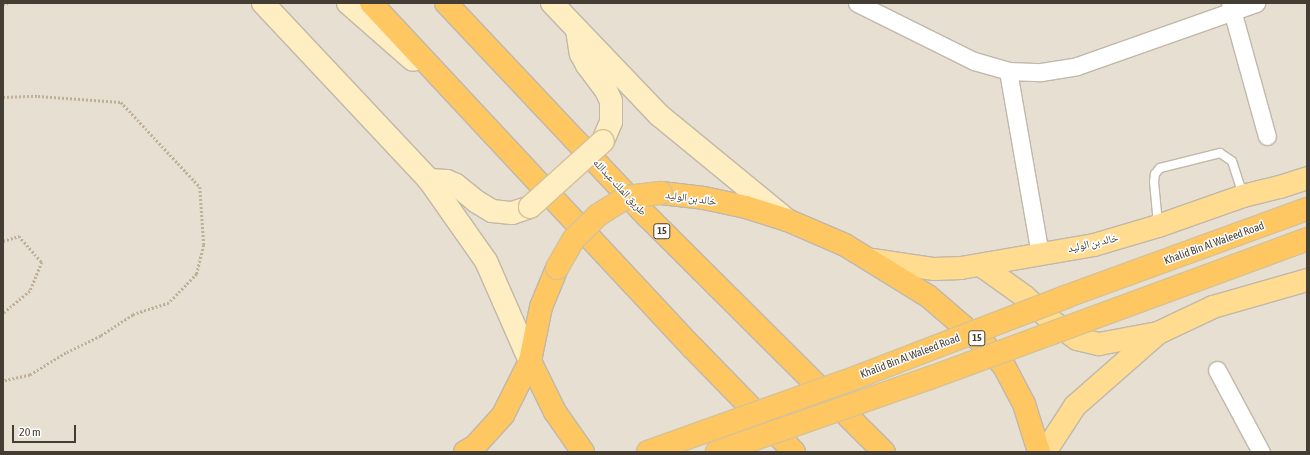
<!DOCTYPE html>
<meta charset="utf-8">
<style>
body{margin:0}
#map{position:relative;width:1310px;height:455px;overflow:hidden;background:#f2ede4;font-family:"Asap Condensed","Noto Naskh Arabic",sans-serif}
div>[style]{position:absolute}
.residential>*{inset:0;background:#e6dfd2;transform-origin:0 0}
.path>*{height:2.5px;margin-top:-1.25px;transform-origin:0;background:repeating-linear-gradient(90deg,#bfb097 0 2px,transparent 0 4px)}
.roads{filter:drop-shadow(1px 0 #c0b8a9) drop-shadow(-1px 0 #c0b8a9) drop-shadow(0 1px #c0b8a9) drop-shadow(0 -1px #c0b8a9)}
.lane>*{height:8px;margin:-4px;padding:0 4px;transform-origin:4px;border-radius:4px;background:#fff}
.street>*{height:17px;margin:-8.5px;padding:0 8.5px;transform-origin:8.5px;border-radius:8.5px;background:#fff}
.secondary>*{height:22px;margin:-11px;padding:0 11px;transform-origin:11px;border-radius:11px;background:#ffeec1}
.primary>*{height:22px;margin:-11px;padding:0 11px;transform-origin:11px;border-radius:11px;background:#ffdc90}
.highway>*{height:22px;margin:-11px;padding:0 11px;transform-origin:11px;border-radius:11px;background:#ffc762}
.bridges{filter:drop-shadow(1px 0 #d6c295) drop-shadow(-1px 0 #d6c295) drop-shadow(0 1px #d6c295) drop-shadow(0 -1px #d6c295)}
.secondary-bridge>*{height:22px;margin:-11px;padding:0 11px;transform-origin:11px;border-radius:11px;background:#ffeec1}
.highway-bridge>*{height:22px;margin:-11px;padding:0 11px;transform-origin:11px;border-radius:11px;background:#ffc762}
span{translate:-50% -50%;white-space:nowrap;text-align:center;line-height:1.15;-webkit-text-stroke:3px #fff;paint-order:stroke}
.shield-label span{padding:1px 3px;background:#fff;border:1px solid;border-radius:3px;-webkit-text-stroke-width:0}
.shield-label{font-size:10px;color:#443d34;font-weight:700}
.street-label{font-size:11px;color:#443d34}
.frame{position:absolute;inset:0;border:4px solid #443d34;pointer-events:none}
.scale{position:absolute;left:12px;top:425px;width:64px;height:18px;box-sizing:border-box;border:2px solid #443d34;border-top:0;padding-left:5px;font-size:12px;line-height:14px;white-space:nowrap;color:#443d34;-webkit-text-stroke:3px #fff;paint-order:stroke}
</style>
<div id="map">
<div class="residential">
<div style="left:3px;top:3px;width:1304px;height:449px"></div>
</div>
<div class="path">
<div style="left:3px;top:4px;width:5px;rotate:-11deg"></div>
<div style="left:3px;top:97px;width:35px;rotate:-2deg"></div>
<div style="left:38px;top:96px;width:83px;rotate:4.1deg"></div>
<div style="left:121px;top:102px;width:116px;rotate:47.1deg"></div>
<div style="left:200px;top:187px;width:58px;rotate:86.1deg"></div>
<div style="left:204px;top:245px;width:30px;rotate:104deg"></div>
<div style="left:197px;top:274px;width:40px;rotate:134deg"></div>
<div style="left:169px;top:303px;width:38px;rotate:162deg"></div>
<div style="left:133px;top:315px;width:38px;rotate:147deg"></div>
<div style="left:101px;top:336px;width:39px;rotate:154deg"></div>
<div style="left:66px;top:353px;width:42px;rotate:148.6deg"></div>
<div style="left:30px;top:375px;width:28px;rotate:167deg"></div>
<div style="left:3px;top:241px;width:17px;rotate:-17deg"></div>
<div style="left:19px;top:236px;width:35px;rotate:49deg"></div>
<div style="left:42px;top:262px;width:31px;rotate:112deg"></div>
<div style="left:30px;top:291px;width:35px;rotate:140deg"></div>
</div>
<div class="roads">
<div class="lane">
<div style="left:1158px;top:224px;width:42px;rotate:-95.4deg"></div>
<div style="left:1154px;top:182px;width:8px;rotate:-83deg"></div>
<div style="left:1155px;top:174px;width:8px;rotate:-50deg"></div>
<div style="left:1160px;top:168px;width:62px;rotate:-14deg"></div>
<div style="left:1220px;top:153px;width:14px;rotate:34deg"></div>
<div style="left:1232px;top:161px;width:36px;rotate:72deg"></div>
</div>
<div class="street">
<div style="left:857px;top:3px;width:131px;rotate:26.4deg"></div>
<div style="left:974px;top:61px;width:35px;rotate:16deg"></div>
<div style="left:1008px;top:71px;width:33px;rotate:2deg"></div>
<div style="left:1041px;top:72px;width:36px;rotate:-9deg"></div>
<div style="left:1077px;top:66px;width:190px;rotate:-19.4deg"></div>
<div style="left:1230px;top:3px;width:138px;rotate:74.5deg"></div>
<div style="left:1008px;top:71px;width:186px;rotate:80.1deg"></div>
<div style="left:1217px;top:370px;width:93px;rotate:61.8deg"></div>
</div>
<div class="secondary">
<div style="left:263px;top:3px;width:243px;rotate:46.8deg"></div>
<div style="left:429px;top:180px;width:99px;rotate:54.9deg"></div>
<div style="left:486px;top:261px;width:109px;rotate:66.3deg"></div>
<div style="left:348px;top:3px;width:86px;rotate:41.2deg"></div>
<div style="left:552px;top:3px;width:155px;rotate:46.3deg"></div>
<div style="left:659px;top:115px;width:166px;rotate:39.4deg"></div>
<div style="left:577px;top:30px;width:24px;rotate:81deg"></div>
<div style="left:581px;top:54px;width:13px;rotate:61deg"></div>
<div style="left:587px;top:65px;width:31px;rotate:53deg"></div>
<div style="left:606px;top:90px;width:12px;rotate:66deg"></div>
<div style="left:611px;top:101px;width:21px;rotate:90deg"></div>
<div style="left:611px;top:122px;width:21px;rotate:113deg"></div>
<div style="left:429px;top:180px;width:18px;rotate:3deg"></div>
<div style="left:447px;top:181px;width:10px;rotate:24deg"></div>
<div style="left:456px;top:185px;width:27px;rotate:39deg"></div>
<div style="left:477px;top:202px;width:17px;rotate:31deg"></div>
<div style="left:492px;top:211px;width:20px;rotate:6deg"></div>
<div style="left:512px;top:213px;width:19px;rotate:-18deg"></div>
</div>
<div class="primary">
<div style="left:872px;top:260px;width:63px;rotate:8.3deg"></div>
<div style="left:934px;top:269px;width:27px;rotate:-2deg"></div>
<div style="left:961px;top:268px;width:135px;rotate:-9.8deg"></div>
<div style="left:1094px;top:245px;width:67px;rotate:-16.5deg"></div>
<div style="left:1158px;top:226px;width:90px;rotate:-19.4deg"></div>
<div style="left:1243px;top:196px;width:38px;rotate:-14deg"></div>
<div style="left:1280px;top:187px;width:28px;rotate:-18deg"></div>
<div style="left:982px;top:266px;width:52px;rotate:35.5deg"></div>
<div style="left:1024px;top:296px;width:39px;rotate:42deg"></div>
<div style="left:1053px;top:322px;width:29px;rotate:35deg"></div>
<div style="left:1077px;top:339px;width:23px;rotate:13deg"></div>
<div style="left:1099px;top:344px;width:60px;rotate:-10.6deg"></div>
<div style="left:1045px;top:452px;width:55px;rotate:-56.9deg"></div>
<div style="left:1075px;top:406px;width:111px;rotate:-41.3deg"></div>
<div style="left:1158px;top:333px;width:61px;rotate:-25.3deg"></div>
<div style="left:1213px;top:307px;width:98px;rotate:-16deg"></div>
</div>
<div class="highway">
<div style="left:371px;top:3px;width:471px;rotate:47deg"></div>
<div style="left:692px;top:347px;width:146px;rotate:45.8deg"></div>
<div style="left:446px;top:3px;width:294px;rotate:46.7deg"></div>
<div style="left:648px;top:217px;width:333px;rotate:44.9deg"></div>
<div style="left:661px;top:193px;width:43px;rotate:6.6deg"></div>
<div style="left:704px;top:198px;width:43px;rotate:12.1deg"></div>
<div style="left:746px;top:207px;width:43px;rotate:17.6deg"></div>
<div style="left:787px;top:220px;width:63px;rotate:23.3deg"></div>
<div style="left:845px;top:245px;width:97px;rotate:31.6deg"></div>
<div style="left:928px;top:296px;width:75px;rotate:40.7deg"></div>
<div style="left:985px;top:345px;width:28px;rotate:48deg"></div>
<div style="left:1004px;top:366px;width:43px;rotate:62.2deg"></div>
<div style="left:1024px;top:404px;width:50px;rotate:72.6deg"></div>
<div style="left:530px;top:361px;width:57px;rotate:63.9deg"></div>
<div style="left:555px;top:412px;width:49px;rotate:55deg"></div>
<div style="left:465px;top:452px;width:12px;rotate:-31deg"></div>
<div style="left:475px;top:446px;width:42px;rotate:-47.9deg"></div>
<div style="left:503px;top:415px;width:60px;rotate:-63.4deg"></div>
<div style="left:530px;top:361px;width:55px;rotate:-78.5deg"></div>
<div style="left:541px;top:307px;width:42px;rotate:-67.7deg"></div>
</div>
</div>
<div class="bridges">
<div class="secondary-bridge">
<div style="left:530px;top:207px;width:98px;rotate:-42.1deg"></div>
</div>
<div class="highway-bridge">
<div style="left:557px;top:268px;width:34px;rotate:-60deg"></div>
<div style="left:574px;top:239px;width:34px;rotate:-45deg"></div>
<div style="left:598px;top:215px;width:34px;rotate:-32deg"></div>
<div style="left:627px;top:197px;width:34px;rotate:-7deg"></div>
<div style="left:648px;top:452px;width:208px;rotate:-19.7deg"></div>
<div style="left:844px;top:382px;width:237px;rotate:-21deg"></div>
<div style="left:1065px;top:297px;width:258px;rotate:-20deg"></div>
<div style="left:717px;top:452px;width:225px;rotate:-19.2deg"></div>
<div style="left:930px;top:378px;width:402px;rotate:-20.2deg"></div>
</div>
</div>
<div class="shield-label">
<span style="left:662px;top:231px">15</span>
<span style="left:977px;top:338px">15</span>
</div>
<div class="street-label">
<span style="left:620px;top:187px;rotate:47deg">طريق الملك عبدالله</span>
<span style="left:691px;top:198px;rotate:8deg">خالد بن الوليد</span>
<span style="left:1093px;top:243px;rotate:-13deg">خالد بن الوليد</span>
<span style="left:1214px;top:243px;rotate:-20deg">Khalid Bin Al Waleed Road</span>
<span style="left:910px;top:356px;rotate:-21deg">Khalid Bin Al Waleed Road</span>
</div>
<div class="frame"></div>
<div class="scale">20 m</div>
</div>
